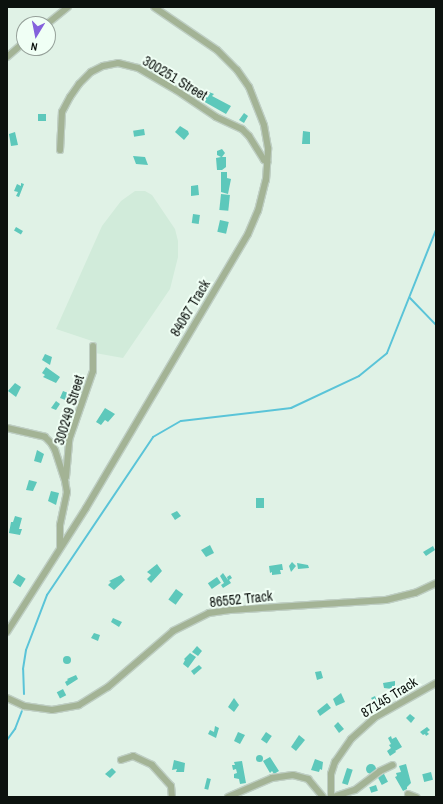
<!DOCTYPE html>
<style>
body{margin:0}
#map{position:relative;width:443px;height:804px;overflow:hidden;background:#e0f2e6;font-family:"Archivo Narrow",sans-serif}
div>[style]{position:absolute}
.built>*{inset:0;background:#d1ebda}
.stream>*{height:2px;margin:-1px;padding:0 1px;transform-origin:1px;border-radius:1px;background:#5ac4d8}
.building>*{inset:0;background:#5dc8bb;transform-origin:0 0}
.round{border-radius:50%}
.roads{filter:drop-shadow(1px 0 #becec3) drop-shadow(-1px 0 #becec3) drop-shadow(0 1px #becec3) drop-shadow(0 -1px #becec3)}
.minor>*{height:6px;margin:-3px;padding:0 3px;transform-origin:3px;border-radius:3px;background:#a3b395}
span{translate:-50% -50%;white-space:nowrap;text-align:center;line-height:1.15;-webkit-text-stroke:4px #f0fff5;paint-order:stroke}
.street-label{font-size:14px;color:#0c120e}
.frame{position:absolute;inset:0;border:8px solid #0c120e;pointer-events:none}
.north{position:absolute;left:16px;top:16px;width:40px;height:40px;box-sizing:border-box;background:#f0fff5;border:1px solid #95a099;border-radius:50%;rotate:190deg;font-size:11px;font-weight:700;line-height:16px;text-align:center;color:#0c120e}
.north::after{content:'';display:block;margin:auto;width:14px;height:18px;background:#8461dc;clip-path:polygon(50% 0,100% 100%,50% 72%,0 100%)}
</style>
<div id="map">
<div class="built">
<div style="clip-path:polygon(135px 191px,145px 191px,152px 195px,175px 229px,178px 241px,178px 257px,170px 289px,123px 358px,95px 353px,95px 342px,56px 329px,102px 226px,121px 201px)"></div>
</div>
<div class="stream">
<div style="left:410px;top:298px;width:37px;rotate:46deg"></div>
<div style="left:24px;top:694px;width:25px;rotate:-92deg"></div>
<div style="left:23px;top:669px;width:19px;rotate:-81deg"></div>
<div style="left:26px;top:650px;width:59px;rotate:-69.1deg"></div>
<div style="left:47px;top:595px;width:190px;rotate:-56.1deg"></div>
<div style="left:153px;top:437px;width:32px;rotate:-30deg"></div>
<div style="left:181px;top:421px;width:111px;rotate:-6.7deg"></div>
<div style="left:291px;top:408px;width:75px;rotate:-25.2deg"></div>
<div style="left:359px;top:376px;width:36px;rotate:-39deg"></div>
<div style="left:387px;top:353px;width:132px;rotate:-68.3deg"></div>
<div style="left:7px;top:740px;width:14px;rotate:-54deg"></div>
<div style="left:15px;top:729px;width:19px;rotate:-69deg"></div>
</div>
<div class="building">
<div style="clip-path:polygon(209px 92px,214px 94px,212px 96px,231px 106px,226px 114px,203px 101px)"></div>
<div style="clip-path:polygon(244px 113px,248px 116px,244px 123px,239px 120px)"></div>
<div style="left:38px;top:114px;width:8px;height:7px"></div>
<div style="clip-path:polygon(180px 126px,188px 131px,189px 134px,184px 140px,175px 132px)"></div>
<div style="left:144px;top:129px;width:6px;height:11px;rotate:81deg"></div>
<div style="clip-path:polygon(303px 131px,310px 132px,310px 144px,302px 144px)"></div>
<div style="clip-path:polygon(15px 132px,18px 145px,11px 146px,9px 134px)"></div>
<div style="clip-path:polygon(222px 149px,225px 153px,222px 157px,226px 157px,226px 167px,222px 170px,217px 170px,216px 158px,221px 157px,217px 155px,217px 151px)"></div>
<div style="clip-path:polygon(133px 156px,145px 157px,148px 165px,136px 164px)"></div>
<div style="clip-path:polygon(221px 172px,227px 172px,227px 178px,231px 179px,228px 194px,221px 192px)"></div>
<div style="clip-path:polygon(21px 183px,24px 184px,19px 197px,16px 196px,18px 192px,14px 191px,17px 184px,21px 186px)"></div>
<div style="clip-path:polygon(198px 185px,199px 195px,191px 196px,191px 186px)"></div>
<div style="left:221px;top:194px;width:9px;height:16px;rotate:6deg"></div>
<div style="left:193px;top:214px;width:7px;height:9px;rotate:8deg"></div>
<div style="left:220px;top:220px;width:9px;height:12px;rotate:13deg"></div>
<div style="left:16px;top:227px;width:8px;height:4px;rotate:30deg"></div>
<div style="clip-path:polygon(45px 354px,52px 357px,50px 365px,42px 360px)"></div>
<div style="clip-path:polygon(46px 367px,60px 377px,56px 383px,43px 377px,45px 375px,42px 373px)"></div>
<div style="clip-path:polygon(15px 383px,21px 387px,16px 397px,8px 391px)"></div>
<div style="clip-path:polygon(63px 391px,68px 393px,67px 397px,69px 398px,68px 401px,60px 398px)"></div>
<div style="clip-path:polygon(56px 401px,60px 404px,56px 410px,51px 408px)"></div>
<div style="clip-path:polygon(105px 408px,115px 414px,108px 422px,105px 420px,101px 425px,96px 422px)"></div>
<div style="clip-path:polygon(37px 450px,44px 454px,41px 463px,34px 461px)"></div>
<div style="clip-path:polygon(29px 480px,37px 482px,33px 491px,26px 490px)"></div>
<div style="clip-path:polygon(51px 491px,59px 493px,56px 505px,48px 501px)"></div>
<div style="left:256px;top:498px;width:8px;height:10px"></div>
<div style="clip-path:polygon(177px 511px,181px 516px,175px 520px,171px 514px)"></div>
<div style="clip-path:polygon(15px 516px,22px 518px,19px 529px,22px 529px,20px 535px,9px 533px,11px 522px,13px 522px)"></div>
<div style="clip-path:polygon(210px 545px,214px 553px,206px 557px,201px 550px)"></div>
<div style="clip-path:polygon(433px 546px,435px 550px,426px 556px,423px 552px)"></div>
<div style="clip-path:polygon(292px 562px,296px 566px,291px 572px,289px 566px)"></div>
<div style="clip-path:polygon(297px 563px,308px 565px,309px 568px,298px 569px)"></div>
<div style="clip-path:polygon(157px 564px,162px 571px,151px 583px,147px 579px,151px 575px,147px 572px)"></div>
<div style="clip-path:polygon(282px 564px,283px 570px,280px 570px,281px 574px,272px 575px,272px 572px,270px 573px,269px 566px)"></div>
<div style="clip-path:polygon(223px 573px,228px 580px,227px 577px,230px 575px,232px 578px,229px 580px,231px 583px,223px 588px,221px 585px,224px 583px,220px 576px)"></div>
<div style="left:18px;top:574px;width:9px;height:10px;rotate:32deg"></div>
<div style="clip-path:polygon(121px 575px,125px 580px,114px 590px,108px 585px,111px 582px,109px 581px)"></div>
<div style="left:217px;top:577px;width:7px;height:11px;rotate:56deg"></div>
<div style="left:176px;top:589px;width:9px;height:13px;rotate:36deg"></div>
<div style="clip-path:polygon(113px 618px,122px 622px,119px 627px,111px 622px)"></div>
<div style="clip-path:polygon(94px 633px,100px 635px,98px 641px,91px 638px)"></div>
<div style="clip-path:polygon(197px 646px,202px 651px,198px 656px,192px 652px)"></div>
<div style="clip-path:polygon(190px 653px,196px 657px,188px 668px,183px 664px,185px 660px,184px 659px)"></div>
<div class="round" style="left:63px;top:656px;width:8px;height:8px"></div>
<div style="clip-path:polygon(199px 665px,202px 668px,194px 675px,191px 671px)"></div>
<div style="clip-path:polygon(321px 671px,323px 678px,317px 680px,315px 672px)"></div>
<div style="clip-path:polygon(76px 675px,78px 679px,67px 686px,65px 682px,68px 680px,67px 679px)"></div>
<div style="clip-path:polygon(395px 681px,395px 686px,392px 686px,392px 689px,384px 688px,383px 683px)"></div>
<div style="left:63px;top:689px;width:7px;height:7px;rotate:63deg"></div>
<div style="clip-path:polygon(341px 693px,345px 702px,336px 706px,333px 699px)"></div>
<div style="clip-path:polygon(375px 696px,378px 703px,371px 706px,369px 703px,373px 701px,371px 698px)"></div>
<div style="clip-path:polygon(234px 698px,239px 705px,234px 712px,228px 707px)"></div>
<div style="clip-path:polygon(327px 703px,331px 708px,320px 716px,317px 711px)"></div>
<div style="clip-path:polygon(410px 714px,415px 718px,411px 723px,406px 718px)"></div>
<div style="clip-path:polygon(338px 722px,344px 729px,339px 733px,334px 726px)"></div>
<div style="clip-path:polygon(215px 726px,219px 728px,216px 738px,208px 734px,210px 730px,214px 732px)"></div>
<div style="clip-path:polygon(427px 727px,430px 730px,427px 732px,429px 734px,426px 736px,425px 734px,423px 735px,420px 732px)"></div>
<div style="clip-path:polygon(238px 732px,245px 735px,240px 744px,234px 741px)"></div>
<div style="left:266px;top:732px;width:7px;height:9px;rotate:34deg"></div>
<div style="clip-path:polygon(299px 735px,305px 740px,296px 751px,291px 747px)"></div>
<div style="clip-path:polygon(391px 736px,392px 739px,396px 737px,402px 747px,395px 751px,393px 747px,396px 752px,390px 756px,387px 751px,391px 748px,389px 745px,391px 744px,388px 738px)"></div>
<div class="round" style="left:255.5px;top:754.5px;width:7px;height:7px"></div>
<div style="clip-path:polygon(270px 757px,279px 771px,274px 774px,272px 771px,270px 773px,263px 761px)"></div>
<div style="clip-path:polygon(315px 759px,323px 762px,322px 770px,320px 769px,319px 772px,311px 770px)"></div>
<div style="clip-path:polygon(174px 760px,185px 763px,184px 772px,176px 772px,177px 769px,172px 770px)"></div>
<div style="clip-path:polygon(242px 761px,246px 783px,240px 784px,239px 779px,234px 778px,234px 774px,237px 773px,236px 769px,233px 770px,232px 765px,235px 765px,234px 762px)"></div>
<div class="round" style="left:366px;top:764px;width:10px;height:10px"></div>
<div style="clip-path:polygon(406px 764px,411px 783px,407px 787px,407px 789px,403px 791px,395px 777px,397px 776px,396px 773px,401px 772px,399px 766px)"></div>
<div style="clip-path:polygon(112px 768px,116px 772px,110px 778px,105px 774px)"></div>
<div style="left:347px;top:768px;width:6px;height:16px;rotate:18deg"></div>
<div style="left:383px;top:772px;width:11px;height:7px;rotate:63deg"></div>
<div style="left:431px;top:772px;width:8px;height:9px;rotate:76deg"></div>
<div style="left:207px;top:778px;width:4px;height:11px;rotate:14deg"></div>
<div style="left:376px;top:785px;width:6px;height:7px;rotate:72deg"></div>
</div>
<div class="roads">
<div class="minor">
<div style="left:47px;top:24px;width:27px;rotate:-39deg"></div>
<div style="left:7px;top:57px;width:23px;rotate:-41deg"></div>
<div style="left:60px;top:150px;width:38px;rotate:-87deg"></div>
<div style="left:62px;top:112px;width:17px;rotate:-62deg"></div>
<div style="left:70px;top:97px;width:16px;rotate:-55deg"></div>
<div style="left:79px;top:84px;width:17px;rotate:-45deg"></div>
<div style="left:91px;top:72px;width:13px;rotate:-27deg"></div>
<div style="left:103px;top:66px;width:15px;rotate:-11deg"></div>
<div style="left:118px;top:63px;width:21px;rotate:14deg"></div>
<div style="left:138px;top:68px;width:44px;rotate:30.1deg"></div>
<div style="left:176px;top:90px;width:48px;rotate:34deg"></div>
<div style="left:216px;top:117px;width:29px;rotate:25deg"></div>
<div style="left:242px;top:129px;width:10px;rotate:45deg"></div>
<div style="left:249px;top:136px;width:28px;rotate:58deg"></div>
<div style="left:264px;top:160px;width:4px;rotate:34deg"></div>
<div style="left:7px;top:428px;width:39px;rotate:13deg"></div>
<div style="left:45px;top:437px;width:8px;rotate:45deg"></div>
<div style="left:51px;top:443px;width:8px;rotate:60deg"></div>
<div style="left:55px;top:450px;width:33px;rotate:72deg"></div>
<div style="left:65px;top:481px;width:11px;rotate:80deg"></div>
<div style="left:67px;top:492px;width:34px;rotate:102deg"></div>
<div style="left:60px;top:525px;width:22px;rotate:90deg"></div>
<div style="left:66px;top:477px;width:37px;rotate:-85deg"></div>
<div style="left:69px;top:440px;width:73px;rotate:-70.8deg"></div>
<div style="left:93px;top:371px;width:25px;rotate:-90deg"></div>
<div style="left:7px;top:632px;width:147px;rotate:-57.5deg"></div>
<div style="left:86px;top:508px;width:318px;rotate:-59.4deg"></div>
<div style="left:248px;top:234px;width:25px;rotate:-67deg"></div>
<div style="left:258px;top:211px;width:32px;rotate:-76deg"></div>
<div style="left:266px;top:180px;width:32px;rotate:-86deg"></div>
<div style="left:268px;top:148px;width:23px;rotate:-100deg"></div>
<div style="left:264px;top:125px;width:41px;rotate:-111.5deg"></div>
<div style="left:249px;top:87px;width:21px;rotate:-125deg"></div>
<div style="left:237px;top:70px;width:28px;rotate:-135deg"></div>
<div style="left:217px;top:50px;width:76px;rotate:-145.7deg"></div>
<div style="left:7px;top:698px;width:19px;rotate:25deg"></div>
<div style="left:24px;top:706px;width:28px;rotate:8deg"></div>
<div style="left:52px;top:710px;width:27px;rotate:-10deg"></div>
<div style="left:79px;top:705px;width:34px;rotate:-32deg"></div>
<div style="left:108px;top:687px;width:86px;rotate:-40.7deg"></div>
<div style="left:173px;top:631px;width:40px;rotate:-26.6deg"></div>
<div style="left:209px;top:613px;width:21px;rotate:-8deg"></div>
<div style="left:230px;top:610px;width:156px;rotate:-3.7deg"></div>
<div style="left:386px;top:600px;width:30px;rotate:-14deg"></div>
<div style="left:415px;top:593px;width:23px;rotate:-25deg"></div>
<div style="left:121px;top:760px;width:13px;rotate:-18deg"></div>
<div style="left:133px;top:756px;width:21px;rotate:25deg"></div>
<div style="left:152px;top:765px;width:28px;rotate:48deg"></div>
<div style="left:171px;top:786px;width:11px;rotate:85deg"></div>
<div style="left:408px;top:794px;width:9px;rotate:21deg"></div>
<div style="left:228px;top:797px;width:48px;rotate:-23.4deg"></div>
<div style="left:272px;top:778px;width:21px;rotate:-8deg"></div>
<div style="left:293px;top:775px;width:16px;rotate:15deg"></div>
<div style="left:308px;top:779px;width:23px;rotate:50deg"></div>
<div style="left:331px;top:797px;width:23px;rotate:-90deg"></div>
<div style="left:331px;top:774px;width:13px;rotate:-72deg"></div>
<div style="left:335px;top:762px;width:28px;rotate:-55deg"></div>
<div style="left:351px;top:739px;width:31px;rotate:-42deg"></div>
<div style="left:374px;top:718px;width:71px;rotate:-29.4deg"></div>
<div style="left:333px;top:797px;width:23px;rotate:-18deg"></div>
<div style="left:355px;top:790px;width:31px;rotate:-37deg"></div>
<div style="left:380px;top:771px;width:14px;rotate:-25deg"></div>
</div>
</div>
<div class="street-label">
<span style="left:175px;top:78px;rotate:31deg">300251 Street</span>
<span style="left:190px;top:308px;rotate:-59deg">84067 Track</span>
<span style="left:69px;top:410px;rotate:-73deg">300249 Street</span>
<span style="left:241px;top:599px;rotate:-6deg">86552 Track</span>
<span style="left:389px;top:697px;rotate:-32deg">87145 Track</span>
</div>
<div class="frame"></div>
<div class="north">N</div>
</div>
